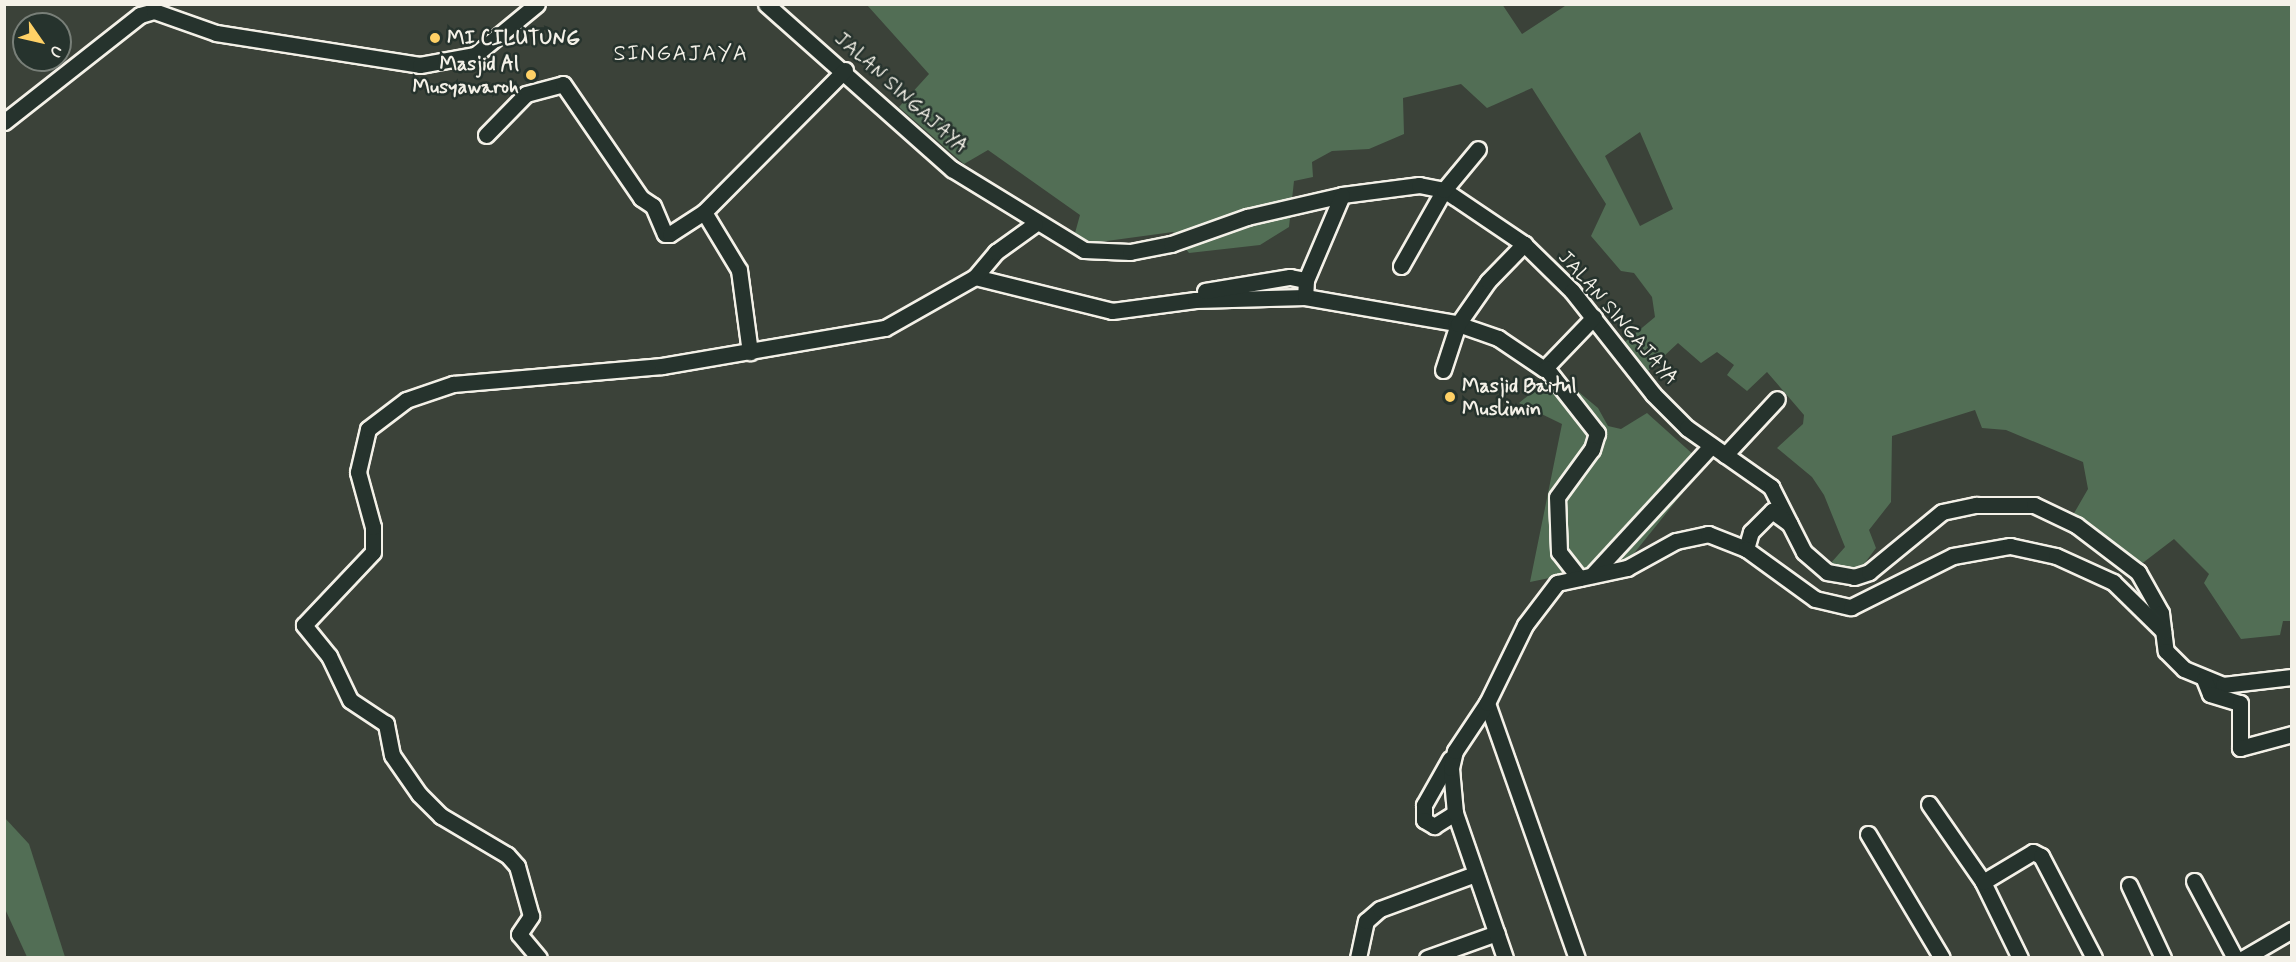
<!DOCTYPE html>
<style>
body{margin:0}
#map{position:relative;width:2296px;height:962px;overflow:hidden;background:#3b4239;font-family:Mynerve,sans-serif}
div>[style]{position:absolute}
.green>*{inset:0;background:#526e55}
.roads{filter:drop-shadow(2px 0 #f4f1e8) drop-shadow(-2px 0 #f4f1e8) drop-shadow(0 2px #f4f1e8) drop-shadow(0 -2px #f4f1e8)}
.minor>*{height:15px;margin:-7.5px;padding:0 7.5px;transform-origin:7.5px;border-radius:7.5px;background:#26332d}
.dots>*{width:16px;height:16px;translate:-50% -50%;box-sizing:border-box;border:3px solid #26332d;border-radius:50%}
span{translate:-50% -50%;white-space:nowrap;text-align:center;line-height:1.15;-webkit-text-stroke:5px #26332d;paint-order:stroke}
.poi-label{font-size:20px;color:#f4f1e8;font-weight:700}
.left{translate:0 -50%;text-align:left}
.right{translate:-100% -50%;text-align:right}
.street-label{font-size:20px;color:#f4f1e8}
.quarter-label{font-size:22px;color:#f4f1e8;letter-spacing:1.5px}
.frame{position:absolute;inset:0;border:6px solid #f4f1e8;pointer-events:none}
.north{position:absolute;left:12px;top:12px;width:60px;height:60px;box-sizing:border-box;background:#26332d;border:2px solid #787f78;border-radius:50%;rotate:124deg;font-size:16px;font-weight:700;line-height:24px;text-align:center;color:#f4f1e8}
.north::after{content:'';display:block;margin:auto;width:21px;height:27px;background:#ffd166;clip-path:polygon(50% 0,100% 100%,50% 72%,0 100%)}
</style>
<div id="map">
<div class="green">
<div style="clip-path:polygon(evenodd,1502px 4px,1522px 34px,1568px 4px,2291px 5px,2291px 621px,2283px 621px,2280px 635px,2241px 639px,2204px 583px,2209px 574px,2174px 539px,2140px 565px,2073px 515px,2088px 489px,2083px 462px,2006px 430px,1982px 428px,1975px 410px,1892px 436px,1891px 502px,1869px 530px,1876px 548px,1861px 568px,1842px 571px,1830px 564px,1845px 547px,1824px 495px,1812px 477px,1777px 448px,1803px 424px,1804px 415px,1767px 372px,1747px 391px,1727px 375px,1734px 365px,1717px 352px,1701px 363px,1678px 343px,1648px 371px,1625px 342px,1655px 317px,1652px 297px,1634px 273px,1621px 271px,1591px 236px,1606px 204px,1532px 88px,1487px 108px,1461px 84px,1403px 98px,1404px 134px,1369px 149px,1332px 151px,1312px 162px,1313px 177px,1294px 181px,1289px 227px,1260px 245px,1189px 253px,1173px 232px,1092px 243px,1075px 233px,1080px 215px,988px 150px,964px 164px,899px 107px,929px 74px,867px 5px,1502px 4px,1640px 132px,1673px 209px,1640px 226px,1605px 156px,1640px 132px)"></div>
<div style="clip-path:polygon(1556px 373px,1598px 408px,1608px 426px,1621px 429px,1647px 413px,1705px 465px,1627px 562px,1530px 582px,1562px 424px,1519px 403px)"></div>
<div style="clip-path:polygon(4px 817px,29px 844px,65px 957px,27px 957px,5px 909px)"></div>
</div>
<div class="roads">
<div class="minor">
<div style="left:766px;top:4px;width:249px;rotate:41.6deg"></div>
<div style="left:952px;top:169px;width:155px;rotate:31.5deg"></div>
<div style="left:1084px;top:250px;width:46px;rotate:2.5deg"></div>
<div style="left:1130px;top:252px;width:42px;rotate:-11deg"></div>
<div style="left:1171px;top:244px;width:81px;rotate:-19.6deg"></div>
<div style="left:1247px;top:217px;width:98px;rotate:-13deg"></div>
<div style="left:1342px;top:195px;width:78px;rotate:-7.4deg"></div>
<div style="left:1419px;top:185px;width:25px;rotate:11deg"></div>
<div style="left:1444px;top:190px;width:97px;rotate:34deg"></div>
<div style="left:1524px;top:244px;width:67px;rotate:44.4deg"></div>
<div style="left:1572px;top:291px;width:131px;rotate:51.8deg"></div>
<div style="left:1653px;top:394px;width:48px;rotate:45deg"></div>
<div style="left:1687px;top:428px;width:103px;rotate:35.1deg"></div>
<div style="left:1771px;top:487px;width:73px;rotate:63.1deg"></div>
<div style="left:1804px;top:552px;width:30px;rotate:41deg"></div>
<div style="left:1827px;top:572px;width:27px;rotate:10deg"></div>
<div style="left:1854px;top:577px;width:16px;rotate:-18deg"></div>
<div style="left:1869px;top:572px;width:94px;rotate:-39.4deg"></div>
<div style="left:1942px;top:512px;width:35px;rotate:-12deg"></div>
<div style="left:1976px;top:505px;width:58px"></div>
<div style="left:2034px;top:505px;width:47px;rotate:25.5deg"></div>
<div style="left:2076px;top:525px;width:78px;rotate:37.2deg"></div>
<div style="left:2138px;top:572px;width:47px;rotate:60.7deg"></div>
<div style="left:2161px;top:613px;width:38px;rotate:83deg"></div>
<div style="left:2166px;top:651px;width:25px;rotate:45deg"></div>
<div style="left:2184px;top:669px;width:42px;rotate:22.3deg"></div>
<div style="left:2223px;top:685px;width:69px;rotate:-6.6deg"></div>
<div style="left:4px;top:122px;width:173px;rotate:-38.2deg"></div>
<div style="left:140px;top:15px;width:15px;rotate:-16deg"></div>
<div style="left:154px;top:11px;width:66px;rotate:19.5deg"></div>
<div style="left:216px;top:33px;width:206px;rotate:8.9deg"></div>
<div style="left:420px;top:65px;width:56px;rotate:-10.3deg"></div>
<div style="left:475px;top:55px;width:80px;rotate:-39.4deg"></div>
<div style="left:486px;top:135px;width:57px;rotate:-45.7deg"></div>
<div style="left:526px;top:94px;width:38px;rotate:-15deg"></div>
<div style="left:563px;top:84px;width:138px;rotate:55.6deg"></div>
<div style="left:641px;top:198px;width:14px;rotate:34deg"></div>
<div style="left:653px;top:206px;width:30px;rotate:67deg"></div>
<div style="left:665px;top:234px;width:5px"></div>
<div style="left:670px;top:234px;width:40px;rotate:-32.9deg"></div>
<div style="left:704px;top:212px;width:200px;rotate:-45.2deg"></div>
<div style="left:704px;top:212px;width:68px;rotate:58.9deg"></div>
<div style="left:739px;top:270px;width:83px;rotate:82.4deg"></div>
<div style="left:1401px;top:266px;width:87px;rotate:-60.5deg"></div>
<div style="left:1444px;top:190px;width:53px;rotate:-50.3deg"></div>
<div style="left:975px;top:277px;width:141px;rotate:13.9deg"></div>
<div style="left:1112px;top:311px;width:84px;rotate:-7.5deg"></div>
<div style="left:1195px;top:300px;width:110px;rotate:-1.6deg"></div>
<div style="left:1305px;top:297px;width:152px;rotate:9.8deg"></div>
<div style="left:1455px;top:323px;width:46px;rotate:19.2deg"></div>
<div style="left:1498px;top:338px;width:55px;rotate:34deg"></div>
<div style="left:1544px;top:369px;width:72px;rotate:-46.1deg"></div>
<div style="left:1306px;top:280px;width:92px;rotate:-67deg"></div>
<div style="left:1205px;top:291px;width:86px;rotate:-9.4deg"></div>
<div style="left:1290px;top:277px;width:16px;rotate:11deg"></div>
<div style="left:1306px;top:280px;width:17px;rotate:93deg"></div>
<div style="left:1546px;top:368px;width:83px;rotate:51.9deg"></div>
<div style="left:1597px;top:433px;width:17px;rotate:107deg"></div>
<div style="left:1592px;top:449px;width:59px;rotate:126.1deg"></div>
<div style="left:1557px;top:497px;width:55px;rotate:87.9deg"></div>
<div style="left:1559px;top:552px;width:33px;rotate:52deg"></div>
<div style="left:1443px;top:370px;width:48px;rotate:-71.9deg"></div>
<div style="left:1458px;top:324px;width:52px;rotate:-55.1deg"></div>
<div style="left:1488px;top:281px;width:52px;rotate:-45.8deg"></div>
<div style="left:1725px;top:455px;width:76px;rotate:-47.1deg"></div>
<div style="left:1746px;top:549px;width:18px;rotate:-74deg"></div>
<div style="left:1751px;top:532px;width:30px;rotate:-45deg"></div>
<div style="left:1772px;top:511px;width:22px;rotate:36deg"></div>
<div style="left:1592px;top:575px;width:176px;rotate:-47.3deg"></div>
<div style="left:2204px;top:679px;width:16px;rotate:68deg"></div>
<div style="left:2210px;top:694px;width:31px;rotate:17deg"></div>
<div style="left:2240px;top:703px;width:45px;rotate:90deg"></div>
<div style="left:2240px;top:748px;width:54px;rotate:-15.1deg"></div>
<div style="left:1487px;top:703px;width:270px;rotate:70.6deg"></div>
<div style="left:1450px;top:759px;width:53px;rotate:119.5deg"></div>
<div style="left:1424px;top:805px;width:15px;rotate:90deg"></div>
<div style="left:1424px;top:820px;width:12px;rotate:31deg"></div>
<div style="left:1434px;top:826px;width:25px;rotate:-32deg"></div>
<div style="left:1929px;top:804px;width:95px;rotate:55.3deg"></div>
<div style="left:1868px;top:834px;width:144px;rotate:59.2deg"></div>
<div style="left:2194px;top:881px;width:87px;rotate:62deg"></div>
<div style="left:2129px;top:885px;width:81px;rotate:65deg"></div>
<div style="left:539px;top:958px;width:31px;rotate:-130deg"></div>
<div style="left:519px;top:934px;width:22px;rotate:-56deg"></div>
<div style="left:531px;top:916px;width:52px;rotate:-105.6deg"></div>
<div style="left:517px;top:866px;width:15px;rotate:-132deg"></div>
<div style="left:507px;top:855px;width:77px;rotate:-149.4deg"></div>
<div style="left:441px;top:816px;width:31px;rotate:-135deg"></div>
<div style="left:419px;top:794px;width:47px;rotate:-124.7deg"></div>
<div style="left:392px;top:755px;width:32px;rotate:-101deg"></div>
<div style="left:386px;top:724px;width:43px;rotate:-146.3deg"></div>
<div style="left:350px;top:700px;width:49px;rotate:-115.5deg"></div>
<div style="left:329px;top:656px;width:40px;rotate:-129deg"></div>
<div style="left:304px;top:625px;width:100px;rotate:-46.6deg"></div>
<div style="left:373px;top:552px;width:25px;rotate:-90deg"></div>
<div style="left:373px;top:527px;width:57px;rotate:-105.3deg"></div>
<div style="left:358px;top:472px;width:44px;rotate:-76.9deg"></div>
<div style="left:368px;top:429px;width:48px;rotate:-37.3deg"></div>
<div style="left:406px;top:400px;width:50px;rotate:-18.8deg"></div>
<div style="left:453px;top:384px;width:210px;rotate:-4.9deg"></div>
<div style="left:662px;top:366px;width:226px;rotate:-9.7deg"></div>
<div style="left:885px;top:328px;width:103px;rotate:-29.5deg"></div>
<div style="left:975px;top:277px;width:33px;rotate:-50deg"></div>
<div style="left:996px;top:252px;width:48px;rotate:-35.7deg"></div>
<div style="left:1358px;top:958px;width:38px;rotate:-78deg"></div>
<div style="left:1366px;top:921px;width:18px;rotate:-41deg"></div>
<div style="left:1380px;top:909px;width:101px;rotate:-20.2deg"></div>
<div style="left:1427px;top:958px;width:74px;rotate:-19.7deg"></div>
<div style="left:1505px;top:958px;width:153px;rotate:-109deg"></div>
<div style="left:1455px;top:813px;width:45px;rotate:-95.1deg"></div>
<div style="left:1451px;top:768px;width:17px;rotate:-77deg"></div>
<div style="left:1455px;top:751px;width:58px;rotate:-56.3deg"></div>
<div style="left:1487px;top:703px;width:87px;rotate:-64deg"></div>
<div style="left:1525px;top:625px;width:53px;rotate:-52.7deg"></div>
<div style="left:1557px;top:583px;width:72px;rotate:-12.1deg"></div>
<div style="left:1627px;top:568px;width:56px;rotate:-28.9deg"></div>
<div style="left:1676px;top:541px;width:33px;rotate:-12deg"></div>
<div style="left:1708px;top:534px;width:41px;rotate:21.5deg"></div>
<div style="left:1746px;top:549px;width:85px;rotate:35.9deg"></div>
<div style="left:1815px;top:599px;width:37px;rotate:13deg"></div>
<div style="left:1851px;top:607px;width:114px;rotate:-26.6deg"></div>
<div style="left:1953px;top:556px;width:58px;rotate:-10deg"></div>
<div style="left:2010px;top:546px;width:47px;rotate:12.3deg"></div>
<div style="left:2056px;top:556px;width:63px;rotate:24.5deg"></div>
<div style="left:2113px;top:582px;width:70px;rotate:44.4deg"></div>
<div style="left:2020px;top:958px;width:85px;rotate:-116deg"></div>
<div style="left:1983px;top:882px;width:58px;rotate:-31deg"></div>
<div style="left:2033px;top:852px;width:9px;rotate:27deg"></div>
<div style="left:2041px;top:856px;width:115px;rotate:62.5deg"></div>
<div style="left:2244px;top:958px;width:56px;rotate:-30.3deg"></div>
</div>
</div>
<div class="dots">
<div style="left:435px;top:38px;background:#ffd166"></div>
<div style="left:531px;top:75px;background:#ffd166"></div>
<div style="left:1450px;top:397px;background:#ffd166"></div>
</div>
<div class="poi-label">
<span class="left" style="left:447px;top:38px">MI CILUTUNG</span>
<span class="right" style="left:519px;top:76px">Masjid Al<br>Musyawaroh</span>
<span class="left" style="left:1462px;top:398px">Masjid Baitul<br>Muslimin</span>
</div>
<div class="street-label">
<span style="left:901px;top:93px;rotate:42deg">JALAN SINGAJAYA</span>
<span style="left:1618px;top:318px;rotate:49deg">JALAN SINGAJAYA</span>
</div>
<div class="quarter-label">
<span style="left:681px;top:55px">SINGAJAYA</span>
</div>
<div class="frame"></div>
<div class="north">U</div>
</div>
